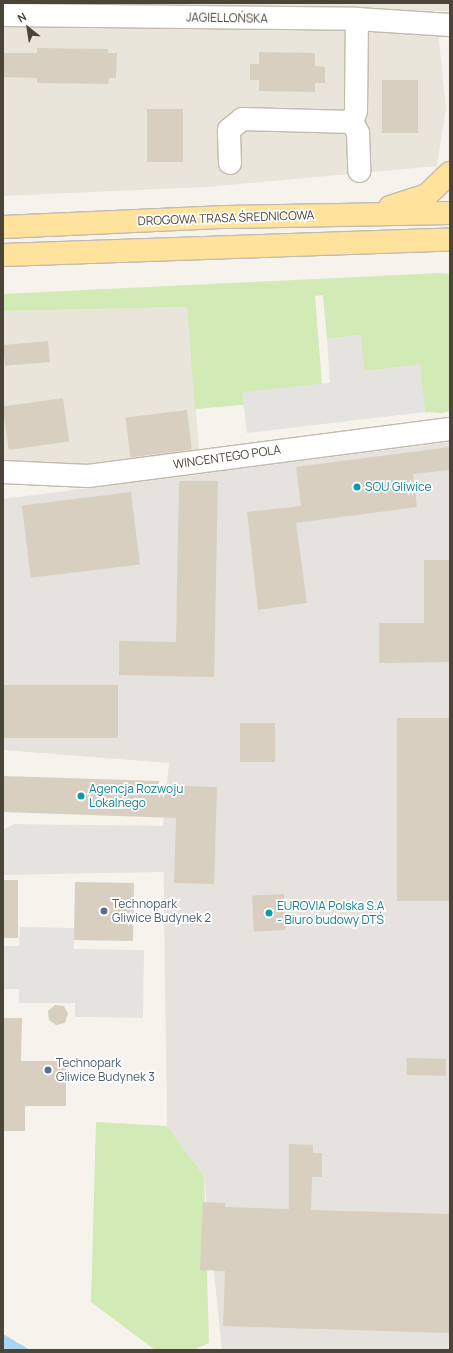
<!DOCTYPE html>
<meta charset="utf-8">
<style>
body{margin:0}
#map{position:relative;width:453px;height:1353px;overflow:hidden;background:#f6f3ec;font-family:Manrope,sans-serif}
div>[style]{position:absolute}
.residential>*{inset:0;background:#eae5da}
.industrial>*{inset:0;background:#e6e2dd}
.green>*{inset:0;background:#d2eab5}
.parking>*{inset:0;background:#e5e3e0}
.water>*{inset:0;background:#a9d4f2}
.building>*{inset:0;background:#d8cfc1;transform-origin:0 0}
.roads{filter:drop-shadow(1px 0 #c2bbae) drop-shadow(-1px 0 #c2bbae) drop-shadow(0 1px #c2bbae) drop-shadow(0 -1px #c2bbae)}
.minor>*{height:22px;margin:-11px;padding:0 11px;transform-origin:11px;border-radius:11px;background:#fff}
.major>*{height:22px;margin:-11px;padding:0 11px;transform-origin:11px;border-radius:11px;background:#ffe39c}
.dots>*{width:11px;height:11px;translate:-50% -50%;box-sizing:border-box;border:2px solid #fff;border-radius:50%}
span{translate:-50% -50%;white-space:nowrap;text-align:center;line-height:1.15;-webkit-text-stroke:3.5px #fff;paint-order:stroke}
.street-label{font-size:12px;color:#4b4439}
.culture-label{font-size:12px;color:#0d838f}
.left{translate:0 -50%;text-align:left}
.service-label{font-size:12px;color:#4e5e75}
.frame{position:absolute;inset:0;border:4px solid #4b4439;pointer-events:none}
.north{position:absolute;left:8px;top:8px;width:40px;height:40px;-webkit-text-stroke:3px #fff;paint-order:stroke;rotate:330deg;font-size:11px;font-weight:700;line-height:16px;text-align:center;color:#4b4439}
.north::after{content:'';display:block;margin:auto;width:14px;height:18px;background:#4b4439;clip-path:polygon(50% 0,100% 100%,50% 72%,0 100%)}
</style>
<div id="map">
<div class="residential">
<div style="clip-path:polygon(3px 3px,149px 3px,141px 6px)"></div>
<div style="clip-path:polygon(173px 3px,450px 3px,450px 11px,184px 7px)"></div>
<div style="clip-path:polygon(3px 25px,438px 31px,446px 108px,437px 166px,206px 187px,3px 196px)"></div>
<div style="clip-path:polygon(187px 307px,200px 458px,89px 472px,3px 466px,3px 311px)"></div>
</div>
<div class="industrial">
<div style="clip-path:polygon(450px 442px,450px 1350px,222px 1350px,204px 1176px,167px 1126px,163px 826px,169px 763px,3px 750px,3px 499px)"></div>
</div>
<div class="green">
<div style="clip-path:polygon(440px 273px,450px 274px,450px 411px,442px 413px,425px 412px,419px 365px,364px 371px,360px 335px,327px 339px,323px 295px,315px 296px,323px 398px,195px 409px,187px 307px,3px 311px,3px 294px)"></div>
<div style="clip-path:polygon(96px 1122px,167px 1126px,204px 1176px,209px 1343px,193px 1350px,155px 1350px,91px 1302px)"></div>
</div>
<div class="parking">
<div style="clip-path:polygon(360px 335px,365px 371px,420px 364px,425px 412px,247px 433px,242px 392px,330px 383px,327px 339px)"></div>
<div style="clip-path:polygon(14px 824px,163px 826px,164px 872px,3px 875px,3px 830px)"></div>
<div style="clip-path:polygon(20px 927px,74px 928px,74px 949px,144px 950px,143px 1018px,75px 1017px,75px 1003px,19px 1003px,19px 989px,3px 989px,3px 946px,19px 946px)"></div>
</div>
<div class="water">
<div style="clip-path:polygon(3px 1334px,30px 1350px,3px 1350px)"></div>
</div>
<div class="building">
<div style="clip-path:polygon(37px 48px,108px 49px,108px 53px,117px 53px,116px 78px,109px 78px,108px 84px,37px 83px,37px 78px,3px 77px,3px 53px,37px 53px)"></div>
<div style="clip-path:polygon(259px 52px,315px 53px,315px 66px,325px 67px,325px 83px,315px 83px,315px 92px,259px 91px,259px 80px,250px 80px,250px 64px,259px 64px)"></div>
<div style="left:382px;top:80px;width:36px;height:53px"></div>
<div style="left:147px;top:109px;width:36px;height:53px"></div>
<div style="left:48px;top:341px;width:21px;height:45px;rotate:85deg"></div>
<div style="left:63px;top:398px;width:44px;height:61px;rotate:82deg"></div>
<div style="left:187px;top:410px;width:40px;height:62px;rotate:83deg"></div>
<div style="clip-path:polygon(450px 447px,450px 470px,413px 474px,417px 507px,296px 523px,307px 603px,258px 610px,247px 512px,301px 506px,296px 467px)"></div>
<div style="clip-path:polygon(179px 481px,218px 481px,214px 677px,119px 675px,119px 641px,176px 642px)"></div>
<div style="left:131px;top:492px;width:73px;height:110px;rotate:83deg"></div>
<div style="clip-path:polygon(424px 560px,449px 560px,450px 662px,379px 663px,379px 623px,424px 623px)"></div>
<div style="left:3px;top:685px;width:115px;height:53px"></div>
<div style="left:450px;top:718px;width:183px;height:53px;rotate:90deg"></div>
<div style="left:275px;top:723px;width:39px;height:35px;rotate:90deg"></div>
<div style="clip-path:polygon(3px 776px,159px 781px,159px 785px,217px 787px,214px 884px,174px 883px,176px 818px,3px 812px)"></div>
<div style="left:3px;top:880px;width:15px;height:58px"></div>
<div style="left:75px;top:882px;width:59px;height:58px;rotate:1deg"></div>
<div style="left:284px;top:894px;width:36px;height:32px;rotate:87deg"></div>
<div style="clip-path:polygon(55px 1005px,64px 1006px,68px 1014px,65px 1023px,56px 1025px,49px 1020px,48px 1011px)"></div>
<div style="clip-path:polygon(3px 1018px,22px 1018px,21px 1061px,66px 1061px,66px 1106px,25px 1106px,25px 1131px,3px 1131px)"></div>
<div style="left:407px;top:1058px;width:39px;height:17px;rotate:1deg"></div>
<div style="clip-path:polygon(289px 1144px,313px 1145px,313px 1153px,322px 1153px,322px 1177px,312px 1177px,311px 1210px,450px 1214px,450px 1333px,223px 1326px,225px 1271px,200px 1270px,203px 1202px,225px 1203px,225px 1207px,289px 1209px)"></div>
</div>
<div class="roads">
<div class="minor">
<div style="left:3px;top:15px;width:354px;rotate:0.6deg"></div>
<div style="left:357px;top:19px;width:93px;rotate:3.7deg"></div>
<div style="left:352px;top:122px;width:12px;rotate:-70deg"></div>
<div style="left:356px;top:111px;width:92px;rotate:-89.4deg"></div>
<div style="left:230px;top:163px;width:33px;rotate:-92deg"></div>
<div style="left:229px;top:130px;width:17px;rotate:-40deg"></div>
<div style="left:242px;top:119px;width:110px;rotate:1.6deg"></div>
<div style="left:352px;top:122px;width:13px;rotate:61deg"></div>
<div style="left:358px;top:133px;width:38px;rotate:88deg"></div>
<div style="left:3px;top:472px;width:85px;rotate:2.7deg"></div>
<div style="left:88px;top:476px;width:365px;rotate:-7.4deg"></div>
</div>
<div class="major">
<div style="left:390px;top:207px;width:39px;rotate:-18deg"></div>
<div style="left:427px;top:195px;width:32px;rotate:-44deg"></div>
<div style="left:3px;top:227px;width:223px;rotate:-2.6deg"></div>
<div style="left:226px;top:217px;width:224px;rotate:-1deg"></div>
<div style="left:3px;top:255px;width:447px;rotate:-2deg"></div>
</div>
</div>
<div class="dots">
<div style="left:357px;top:487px;background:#0f9aa8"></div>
<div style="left:81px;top:796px;background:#0f9aa8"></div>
<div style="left:104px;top:911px;background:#5c6f8a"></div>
<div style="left:269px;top:913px;background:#0f9aa8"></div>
<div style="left:48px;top:1070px;background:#5c6f8a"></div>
</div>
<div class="street-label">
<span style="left:227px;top:18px;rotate:1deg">JAGIELLOŃSKA</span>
<span style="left:226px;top:218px;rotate:-2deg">DROGOWA TRASA ŚREDNICOWA</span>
<span style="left:227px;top:457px;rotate:-8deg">WINCENTEGO POLA</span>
</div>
<div class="culture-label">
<span class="left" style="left:365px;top:487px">SOU Gliwice</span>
<span class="left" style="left:89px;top:796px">Agencja Rozwoju<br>Lokalnego</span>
<span class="left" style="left:277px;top:913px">EUROVIA Polska S.A<br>- Biuro budowy DTŚ</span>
</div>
<div class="service-label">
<span class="left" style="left:112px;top:911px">Technopark<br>Gliwice Budynek 2</span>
<span class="left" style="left:56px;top:1070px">Technopark<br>Gliwice Budynek 3</span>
</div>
<div class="frame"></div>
<div class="north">N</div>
</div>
